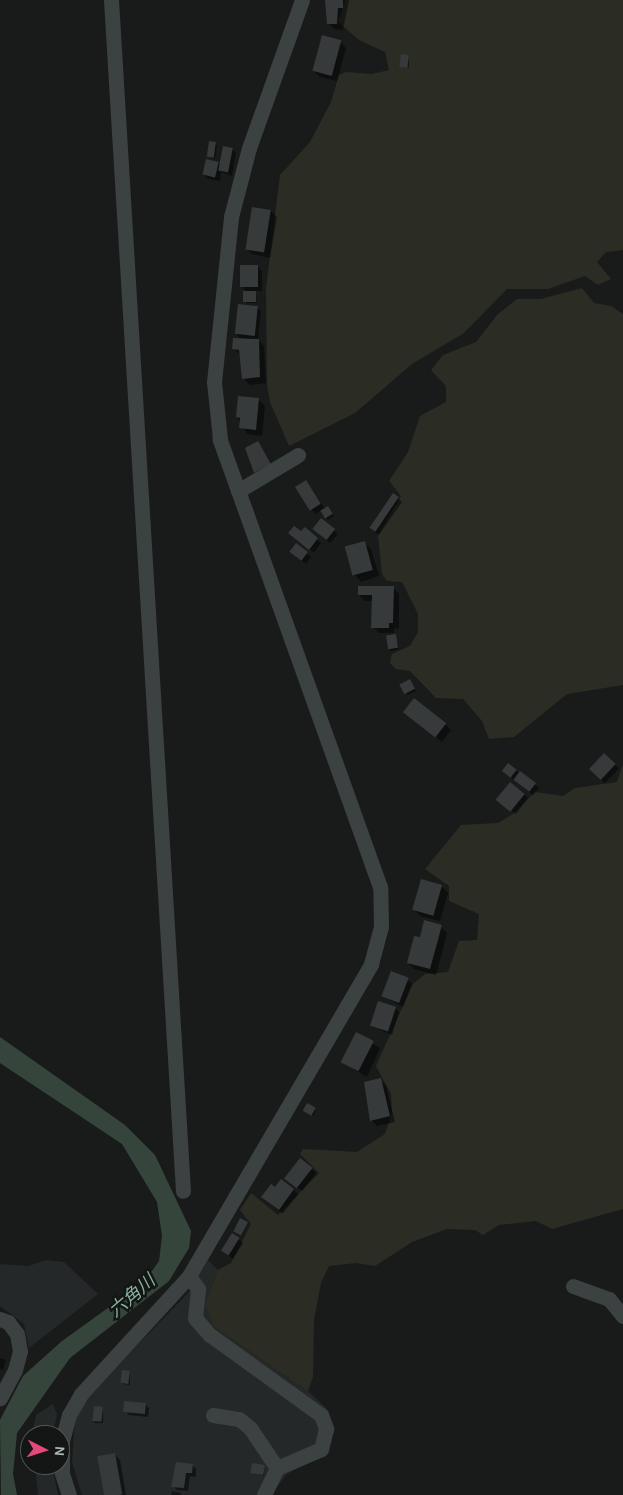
<!DOCTYPE html>
<meta charset="utf-8">
<style>
body{margin:0}
#map{position:relative;width:623px;height:1495px;overflow:hidden;background:#191b1b;font-family:Karla,"Noto Sans JP",sans-serif}
div>[style]{position:absolute}
.built>*{inset:0;background:#252828}
.green>*{inset:0;background:#2b2d25}
.water>*{inset:0;background:#35453c}
.shadow>*{inset:0;background:#0007;transform-origin:0 0}
.building>*{inset:0;background:#363a3a;transform-origin:0 0}
.minor>*{height:15px;margin:-7.5px;padding:0 7.5px;transform-origin:7.5px;border-radius:7.5px;background:#3c4141}
span{translate:-50% -50%;white-space:nowrap;text-align:center;line-height:1.15;-webkit-text-stroke:5px #141616;paint-order:stroke}
.water-label{font-size:18px;color:#87b19b;font-style:italic}
.north{position:absolute;left:20px;top:1425px;width:50px;height:50px;box-sizing:border-box;background:#141616;border:1px solid #515756;border-radius:50%;rotate:95deg;font-size:14px;font-weight:700;line-height:20px;text-align:center;color:#acb9b6}
.north::after{content:'';display:block;margin:auto;width:18px;height:22px;background:#e34979;clip-path:polygon(50% 0,100% 100%,50% 72%,0 100%)}
</style>
<div id="map">
<div class="built">
<div style="clip-path:polygon(47px 1260px,64px 1262px,98px 1294px,29px 1348px,24px 1324px,0 1306px,0 1264px,28px 1266px)"></div>
<div style="clip-path:polygon(208px 1260px,218px 1270px,205px 1304px,214px 1327px,308px 1391px,328px 1410px,335px 1428px,329px 1451px,287px 1474px,271px 1495px,82px 1495px,72px 1462px,75px 1421px,85px 1399px,190px 1291px)"></div>
<div style="clip-path:polygon(53px 1404px,57px 1414px,53px 1435px,32px 1435px,36px 1415px)"></div>
<div style="clip-path:polygon(35px 1465px,52px 1465px,58px 1495px,38px 1495px)"></div>
</div>
<div class="green">
<div style="clip-path:polygon(345px 0,623px 0,623px 250px,606px 252px,597px 262px,611px 279px,598px 285px,585px 276px,548px 289px,507px 289px,464px 333px,412px 364px,355px 413px,289px 446px,270px 402px,267px 385px,266px 288px,280px 175px,310px 142px,331px 102px,339px 75px,346px 72px,372px 74px,389px 70px,385px 52px,359px 40px,338px 22px)"></div>
<div style="clip-path:polygon(582px 288px,594px 303px,611px 306px,623px 314px,623px 685px,567px 694px,514px 737px,489px 739px,482px 721px,463px 699px,436px 698px,410px 671px,396px 669px,390px 663px,392px 654px,410px 646px,418px 632px,418px 614px,402px 582px,387px 581px,382px 574px,378px 535px,401px 496px,389px 481px,408px 452px,420px 416px,446px 402px,446px 386px,431px 370px,443px 355px,476px 342px,497px 315px,517px 299px,541px 299px)"></div>
<div style="clip-path:polygon(623px 764px,623px 1209px,552px 1229px,536px 1221px,499px 1225px,483px 1235px,475px 1230px,447px 1229px,412px 1242px,375px 1266px,356px 1263px,329px 1266px,321px 1283px,314px 1319px,313px 1377px,308px 1391px,214px 1327px,205px 1304px,218px 1270px,231px 1263px,251px 1224px,240px 1210px,251px 1193px,278px 1215px,319px 1173px,300px 1154px,303px 1149px,357px 1152px,385px 1134px,392px 1113px,391px 1094px,376px 1066px,413px 984px,425px 974px,448px 972px,459px 941px,477px 940px,479px 914px,449px 901px,449px 886px,425px 869px,461px 825px,498px 823px,513px 814px,535px 792px,563px 796px,575px 788px,617px 782px)"></div>
</div>
<div class="water">
<div style="clip-path:polygon(0 1037px,125px 1125px,155px 1155px,191px 1231px,189px 1248px,169px 1281px,70px 1358px,17px 1433px,13px 1474px,17px 1495px,1px 1495px,0 1420px,23px 1376px,62px 1341px,144px 1282px,159px 1261px,162px 1236px,157px 1202px,122px 1144px,0 1063px)"></div>
</div>
<div class="shadow">
<div style="clip-path:polygon(326px 0,349px 0,343px 30px,334px 29px,328px 23px)"></div>
<div style="clip-path:polygon(340px 42px,346px 48px,337px 81px,320px 77px,314px 71px)"></div>
<div style="clip-path:polygon(409px 56px,409px 68px,403px 68px,401px 66px)"></div>
<div style="clip-path:polygon(210px 142px,217px 145px,215px 159px,208px 156px)"></div>
<div style="clip-path:polygon(232px 149px,236px 153px,232px 176px,221px 172px,220px 181px,208px 179px,204px 175px,218px 163px,221px 165px)"></div>
<div style="clip-path:polygon(253px 208px,271px 211px,277px 217px,270px 258px,252px 254px,245px 248px)"></div>
<div style="clip-path:polygon(258px 267px,262px 271px,262px 291px,255px 291px,257px 303px,246px 303px,247px 292px,242px 287px)"></div>
<div style="clip-path:polygon(257px 307px,261px 311px,258px 340px,264px 346px,266px 383px,250px 385px,244px 379px,240px 355px,234px 348px,241px 339px,236px 334px)"></div>
<div style="clip-path:polygon(259px 400px,265px 406px,262px 436px,247px 434px,237px 417px)"></div>
<div style="clip-path:polygon(258px 442px,274px 468px,255px 472px,250px 463px)"></div>
<div style="clip-path:polygon(309px 486px,325px 509px,329px 509px,334px 516px,328px 520px,321px 510px,316px 514px,312px 510px)"></div>
<div style="clip-path:polygon(398px 498px,402px 502px,379px 535px,370px 528px)"></div>
<div style="clip-path:polygon(305px 529px,321px 543px,314px 553px,294px 537px)"></div>
<div style="clip-path:polygon(313px 529px,334px 530px,338px 534px,330px 543px)"></div>
<div style="clip-path:polygon(364px 543px,371px 549px,379px 576px,361px 582px,355px 575px)"></div>
<div style="clip-path:polygon(297px 544px,311px 557px,306px 564px,295px 556px)"></div>
<div style="clip-path:polygon(393px 588px,399px 594px,399px 629px,394px 628px,394px 633px,379px 633px,373px 627px,373px 601px,365px 601px,359px 595px)"></div>
<div style="clip-path:polygon(395px 635px,399px 649px,391px 651px,390px 649px)"></div>
<div style="clip-path:polygon(411px 682px,416px 691px,407px 695px,401px 684px)"></div>
<div style="clip-path:polygon(411px 718px,445px 724px,451px 730px,442px 742px)"></div>
<div style="left:604px;top:754px;width:21px;height:20px;rotate:45deg"></div>
<div style="clip-path:polygon(508px 765px,539px 788px,533px 795px,503px 771px)"></div>
<div style="clip-path:polygon(524px 794px,528px 798px,516px 814px,502px 803px)"></div>
<div style="clip-path:polygon(422px 881px,442px 887px,448px 893px,440px 921px,420px 916px,414px 909px)"></div>
<div style="clip-path:polygon(441px 927px,447px 933px,436px 975px,414px 969px,408px 962px)"></div>
<div style="clip-path:polygon(392px 973px,412px 983px,403px 1007px,383px 996px)"></div>
<div style="clip-path:polygon(395px 1008px,399px 1012px,392px 1035px,371px 1026px)"></div>
<div style="clip-path:polygon(356px 1034px,380px 1048px,367px 1077px,343px 1063px)"></div>
<div style="clip-path:polygon(380px 1080px,386px 1086px,395px 1122px,377px 1126px,371px 1120px)"></div>
<div style="clip-path:polygon(315px 1109px,314px 1116px,306px 1112px)"></div>
<div style="clip-path:polygon(312px 1169px,316px 1173px,302px 1191px,290px 1182px)"></div>
<div style="left:282px;top:1181px;width:21px;height:25px;rotate:39deg"></div>
<div style="clip-path:polygon(247px 1223px,242px 1236px,234px 1231px)"></div>
<div style="clip-path:polygon(239px 1239px,243px 1243px,233px 1259px,222px 1251px)"></div>
<div style="clip-path:polygon(0 1358px,6px 1360px,3px 1370px,0 1369px)"></div>
<div style="clip-path:polygon(130px 1372px,130px 1385px,123px 1384px,122px 1383px)"></div>
<div style="clip-path:polygon(145px 1404px,149px 1408px,148px 1417px,129px 1415px,125px 1411px)"></div>
<div style="clip-path:polygon(103px 1408px,103px 1423px,95px 1423px,93px 1421px)"></div>
<div style="clip-path:polygon(114px 1454px,120px 1460px,126px 1495px,105px 1495px,99px 1457px)"></div>
<div style="clip-path:polygon(192px 1465px,196px 1469px,196px 1477px,190px 1476px,188px 1491px,177px 1490px,173px 1486px)"></div>
<div style="clip-path:polygon(264px 1466px,264px 1476px,251px 1472px)"></div>
<div style="clip-path:polygon(172px 1491px,180px 1493px,182px 1495px,171px 1495px)"></div>
</div>
<div class="building">
<div style="clip-path:polygon(325px 0,343px 0,343px 8px,338px 8px,337px 24px,327px 24px)"></div>
<div style="left:322px;top:35px;width:20px;height:37px;rotate:15deg"></div>
<div style="left:401px;top:54px;width:8px;height:13px;rotate:7deg"></div>
<div style="left:209px;top:141px;width:7px;height:16px;rotate:8deg"></div>
<div style="left:223px;top:146px;width:10px;height:25px;rotate:11deg"></div>
<div style="left:206px;top:159px;width:13px;height:16px;rotate:13deg"></div>
<div style="left:252px;top:207px;width:19px;height:43px;rotate:9deg"></div>
<div style="left:240px;top:265px;width:18px;height:22px"></div>
<div style="left:243px;top:291px;width:13px;height:11px"></div>
<div style="left:238px;top:304px;width:20px;height:30px;rotate:6deg"></div>
<div style="clip-path:polygon(233px 338px,259px 339px,260px 377px,242px 379px,239px 350px,232px 349px)"></div>
<div style="clip-path:polygon(238px 396px,259px 398px,256px 430px,239px 428px,240px 418px,236px 417px)"></div>
<div style="clip-path:polygon(258px 441px,271px 464px,254px 473px,245px 448px)"></div>
<div style="left:306px;top:480px;width:28px;height:13px;rotate:58deg"></div>
<div style="left:393px;top:493px;width:7px;height:42px;rotate:34deg"></div>
<div style="left:328px;top:506px;width:9px;height:9px;rotate:58deg"></div>
<div style="left:321px;top:518px;width:18px;height:14px;rotate:38deg"></div>
<div style="clip-path:polygon(294px 526px,301px 531px,305px 527px,318px 538px,309px 550px,288px 533px)"></div>
<div style="left:365px;top:541px;width:30px;height:21px;rotate:75deg"></div>
<div style="left:296px;top:543px;width:15px;height:11px;rotate:37deg"></div>
<div style="clip-path:polygon(358px 586px,394px 586px,393px 623px,389px 623px,389px 628px,371px 628px,372px 595px,358px 595px)"></div>
<div style="left:396px;top:634px;width:14px;height:10px;rotate:82deg"></div>
<div style="left:410px;top:679px;width:11px;height:12px;rotate:63deg"></div>
<div style="left:414px;top:698px;width:41px;height:18px;rotate:38deg"></div>
<div style="left:604px;top:753px;width:16px;height:22px;rotate:43deg"></div>
<div style="left:508px;top:763px;width:11px;height:10px;rotate:38deg"></div>
<div style="left:520px;top:771px;width:20px;height:11px;rotate:37deg"></div>
<div style="left:510px;top:782px;width:19px;height:23px;rotate:39deg"></div>
<div style="left:421px;top:879px;width:22px;height:32px;rotate:16deg"></div>
<div style="clip-path:polygon(424px 920px,442px 925px,430px 969px,407px 963px,414px 936px,420px 937px)"></div>
<div style="left:391px;top:971px;width:19px;height:27px;rotate:21deg"></div>
<div style="left:378px;top:1001px;width:19px;height:26px;rotate:18deg"></div>
<div style="left:356px;top:1032px;width:20px;height:34px;rotate:27deg"></div>
<div style="clip-path:polygon(381px 1078px,390px 1116px,370px 1121px,364px 1082px)"></div>
<div style="left:307px;top:1103px;width:10px;height:9px;rotate:29deg"></div>
<div style="left:300px;top:1158px;width:16px;height:26px;rotate:38deg"></div>
<div style="clip-path:polygon(281px 1179px,294px 1189px,279px 1210px,261px 1197px,271px 1184px,275px 1187px)"></div>
<div style="left:240px;top:1218px;width:9px;height:15px;rotate:27deg"></div>
<div style="left:232px;top:1233px;width:9px;height:21px;rotate:32deg"></div>
<div style="left:122px;top:1370px;width:8px;height:13px;rotate:7deg"></div>
<div style="left:124px;top:1401px;width:22px;height:11px;rotate:5deg"></div>
<div style="left:94px;top:1406px;width:9px;height:15px;rotate:6deg"></div>
<div style="left:115px;top:1453px;width:42px;height:18px;rotate:80deg"></div>
<div style="clip-path:polygon(176px 1462px,193px 1464px,192px 1473px,186px 1473px,184px 1488px,171px 1487px)"></div>
<div style="left:252px;top:1463px;width:13px;height:10px;rotate:9deg"></div>
</div>
<div class="minor">
<div style="left:111px;top:0;width:1193px;rotate:86.54deg"></div>
<div style="left:238px;top:491px;width:70px;rotate:-31deg"></div>
<div style="left:189px;top:1276px;width:16px;rotate:55deg"></div>
<div style="left:198px;top:1289px;width:29px;rotate:96deg"></div>
<div style="left:195px;top:1318px;width:23px;rotate:49deg"></div>
<div style="left:210px;top:1335px;width:137px;rotate:35.8deg"></div>
<div style="left:321px;top:1415px;width:15px;rotate:70deg"></div>
<div style="left:326px;top:1429px;width:21px;rotate:104deg"></div>
<div style="left:321px;top:1449px;width:48px;rotate:156.6deg"></div>
<div style="left:277px;top:1468px;width:30px;rotate:116deg"></div>
<div style="left:573px;top:1286px;width:38px;rotate:20deg"></div>
<div style="left:609px;top:1299px;width:22px;rotate:51deg"></div>
<div style="left:0;top:1319px;width:9px;rotate:21deg"></div>
<div style="left:8px;top:1322px;width:15px;rotate:53deg"></div>
<div style="left:17px;top:1334px;width:17px;rotate:80deg"></div>
<div style="left:20px;top:1351px;width:20px;rotate:105deg"></div>
<div style="left:15px;top:1370px;width:32px;rotate:118deg"></div>
<div style="left:213px;top:1415px;width:26px;rotate:9deg"></div>
<div style="left:239px;top:1419px;width:14px;rotate:39deg"></div>
<div style="left:250px;top:1428px;width:48px;rotate:56deg"></div>
<div style="left:69px;top:1495px;width:23px;rotate:-108deg"></div>
<div style="left:62px;top:1473px;width:32px;rotate:-90deg"></div>
<div style="left:62px;top:1441px;width:27px;rotate:-75deg"></div>
<div style="left:69px;top:1415px;width:24px;rotate:-60deg"></div>
<div style="left:81px;top:1394px;width:160px;rotate:-47.5deg"></div>
<div style="left:189px;top:1276px;width:361px;rotate:-59.7deg"></div>
<div style="left:371px;top:964px;width:39px;rotate:-75deg"></div>
<div style="left:381px;top:926px;width:39px;rotate:-91deg"></div>
<div style="left:380px;top:887px;width:476px;rotate:-109.7deg"></div>
<div style="left:220px;top:439px;width:57px;rotate:-96deg"></div>
<div style="left:214px;top:382px;width:166px;rotate:-84.1deg"></div>
<div style="left:231px;top:217px;width:71px;rotate:-75.4deg"></div>
<div style="left:249px;top:148px;width:157px;rotate:-70.3deg"></div>
</div>
<div class="water-label">
<span style="left:132px;top:1296px;rotate:-41deg">六角川</span>
</div>
<div class="north">N</div>
</div>
